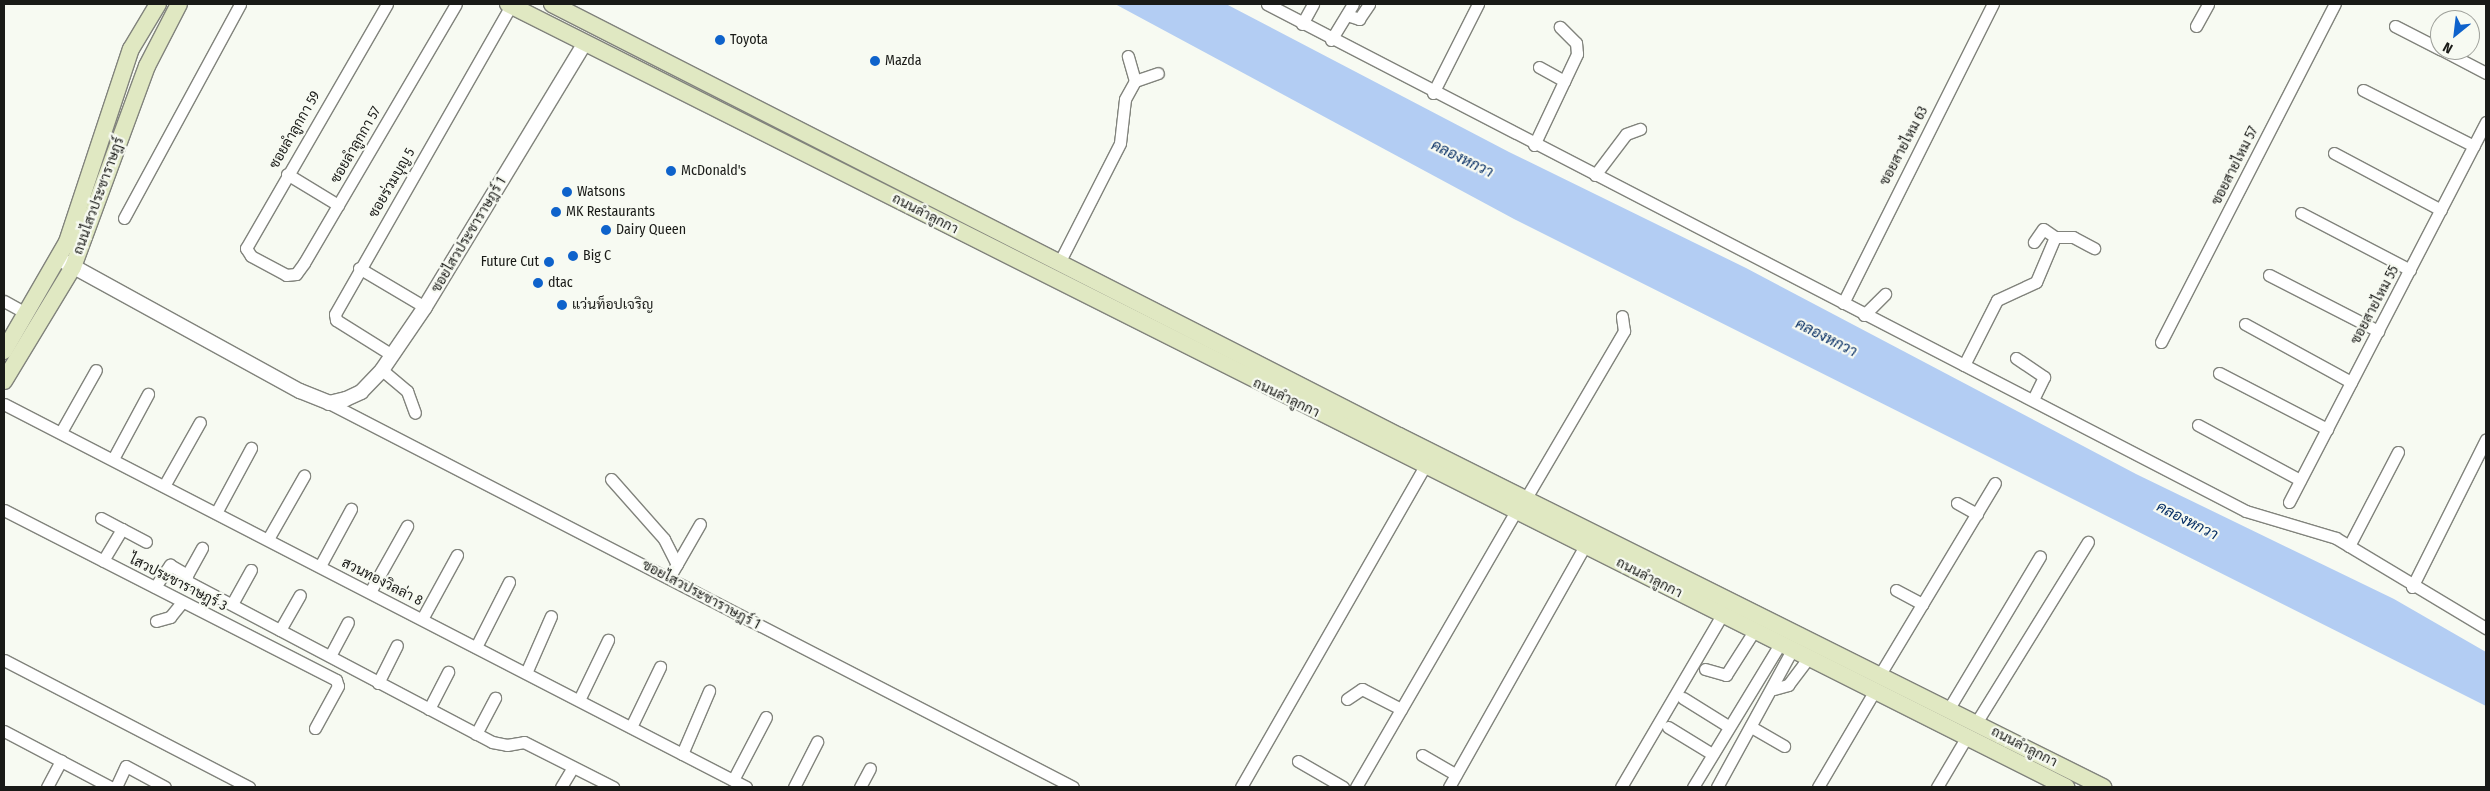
<!DOCTYPE html>
<meta charset="utf-8">
<style>
body{margin:0}
#map{position:relative;width:2490px;height:791px;overflow:hidden;background:#f7faf2;font-family:"Fira Sans Condensed",Sarabun,sans-serif}
div>[style]{position:absolute}
.water>*{inset:0;background:#b3cdf3}
.roads{filter:drop-shadow(1px 0 #81837c) drop-shadow(-1px 0 #81837c) drop-shadow(0 1px #81837c) drop-shadow(0 -1px #81837c)}
.minor>*{height:11px;margin:-5.5px;padding:0 5.5px;transform-origin:5.5px;border-radius:5.5px;background:#fff}
.tertiary>*{height:14px;margin:-7px;padding:0 7px;transform-origin:7px;border-radius:7px;background:#fff}
.secondary>*{height:16px;margin:-8px;padding:0 8px;transform-origin:8px;border-radius:8px;background:#e0e8c2}
.dots>*{width:14px;height:14px;translate:-50% -50%;box-sizing:border-box;border:2px solid #f7faf2;border-radius:50%}
span{translate:-50% -50%;white-space:nowrap;text-align:center;line-height:1.15;-webkit-text-stroke:4.5px #f7faf2;paint-order:stroke}
.poi-label{font-size:14px;color:#191a17}
.left{translate:0 -50%;text-align:left}
.right{translate:-100% -50%;text-align:right}
.street-label{font-size:14px;color:#191a17}
.water-label{font-size:15px;color:#062e64;font-style:italic}
.frame{position:absolute;inset:0;border:5px solid #191a17;pointer-events:none}
.north{position:absolute;left:2430px;top:10px;width:50px;height:50px;box-sizing:border-box;background:#f7faf2;border:1px solid #9ea09a;border-radius:50%;rotate:209deg;font-size:14px;font-weight:700;line-height:20px;text-align:center;color:#191a17}
.north::after{content:'';display:block;margin:auto;width:18px;height:22px;background:#0e62cb;clip-path:polygon(50% 0,100% 100%,50% 72%,0 100%)}
</style>
<div id="map">
<div class="water">
<div style="clip-path:polygon(1115px 4px,1226px 4px,1509px 152px,1746px 268px,2136px 474px,2394px 599px,2486px 652px,2486px 706px,1514px 219px)"></div>
</div>
<div class="roads">
<div class="minor">
<div style="left:387px;top:4px;width:282px;rotate:120deg"></div>
<div style="left:246px;top:248px;width:9px;rotate:58deg"></div>
<div style="left:251px;top:256px;width:40px;rotate:28deg"></div>
<div style="left:286px;top:275px;width:10px;rotate:-6deg"></div>
<div style="left:296px;top:274px;width:14px;rotate:-54deg"></div>
<div style="left:304px;top:263px;width:300px;rotate:-59.6deg"></div>
<div style="left:1267px;top:4px;width:1102px;rotate:27.38deg"></div>
<div style="left:2246px;top:511px;width:94px;rotate:16.7deg"></div>
<div style="left:2336px;top:538px;width:175px;rotate:31deg"></div>
<div style="left:1347px;top:15px;width:13px;rotate:18deg"></div>
<div style="left:1359px;top:19px;width:18px;rotate:-56deg"></div>
<div style="left:1302px;top:24px;width:23px;rotate:-61deg"></div>
<div style="left:2196px;top:26px;width:25px;rotate:-61deg"></div>
<div style="left:2395px;top:26px;width:51px;rotate:27.1deg"></div>
<div style="left:1331px;top:40px;width:42px;rotate:-58.6deg"></div>
<div style="left:2442px;top:50px;width:50px;rotate:27.6deg"></div>
<div style="left:1539px;top:67px;width:29px;rotate:29deg"></div>
<div style="left:1135px;top:81px;width:24px;rotate:-19deg"></div>
<div style="left:2363px;top:90px;width:124px;rotate:26.8deg"></div>
<div style="left:1433px;top:93px;width:100px;rotate:-63.2deg"></div>
<div style="left:1534px;top:145px;width:101px;rotate:-64.7deg"></div>
<div style="left:1577px;top:54px;width:11px;rotate:-95deg"></div>
<div style="left:1576px;top:43px;width:23px;rotate:-135deg"></div>
<div style="left:2334px;top:153px;width:121px;rotate:28deg"></div>
<div style="left:287px;top:174px;width:60px;rotate:31.3deg"></div>
<div style="left:1595px;top:175px;width:51px;rotate:-52.9deg"></div>
<div style="left:1626px;top:134px;width:15px;rotate:-20deg"></div>
<div style="left:2301px;top:213px;width:123px;rotate:27.6deg"></div>
<div style="left:124px;top:218px;width:243px;rotate:-61.5deg"></div>
<div style="left:2055px;top:237px;width:18px"></div>
<div style="left:2073px;top:237px;width:24px;rotate:28deg"></div>
<div style="left:1060px;top:261px;width:132px;rotate:-63deg"></div>
<div style="left:1120px;top:143px;width:44px;rotate:-83.5deg"></div>
<div style="left:1125px;top:99px;width:21px;rotate:-61deg"></div>
<div style="left:1135px;top:81px;width:26px;rotate:-106deg"></div>
<div style="left:359px;top:268px;width:77px;rotate:30.6deg"></div>
<div style="left:2269px;top:275px;width:123px;rotate:27.2deg"></div>
<div style="left:4px;top:301px;width:25px;rotate:29deg"></div>
<div style="left:1843px;top:303px;width:335px;rotate:-63.4deg"></div>
<div style="left:1864px;top:315px;width:30px;rotate:-45deg"></div>
<div style="left:2245px;top:324px;width:121px;rotate:28.7deg"></div>
<div style="left:2161px;top:342px;width:380px;rotate:-62.8deg"></div>
<div style="left:392px;top:355px;width:66px;rotate:-148deg"></div>
<div style="left:336px;top:320px;width:6px;rotate:-99deg"></div>
<div style="left:335px;top:314px;width:356px;rotate:-60.3deg"></div>
<div style="left:2016px;top:358px;width:34px;rotate:34deg"></div>
<div style="left:2044px;top:377px;width:25px;rotate:116deg"></div>
<div style="left:1964px;top:365px;width:73px;rotate:-63.1deg"></div>
<div style="left:1997px;top:300px;width:43px;rotate:-24.8deg"></div>
<div style="left:2036px;top:282px;width:49px;rotate:-67.1deg"></div>
<div style="left:2055px;top:237px;width:14px;rotate:-146deg"></div>
<div style="left:2043px;top:229px;width:16px;rotate:125deg"></div>
<div style="left:382px;top:370px;width:33px;rotate:40deg"></div>
<div style="left:407px;top:391px;width:23px;rotate:70deg"></div>
<div style="left:2219px;top:373px;width:122px;rotate:27.4deg"></div>
<div style="left:329px;top:403px;width:837px;rotate:27.3deg"></div>
<div style="left:4px;top:404px;width:835px;rotate:27.3deg"></div>
<div style="left:2198px;top:425px;width:116px;rotate:28.3deg"></div>
<div style="left:61px;top:432px;width:71px;rotate:-60.6deg"></div>
<div style="left:113px;top:459px;width:74px;rotate:-61.7deg"></div>
<div style="left:611px;top:479px;width:80px;rotate:48.5deg"></div>
<div style="left:664px;top:539px;width:28px;rotate:63deg"></div>
<div style="left:677px;top:564px;width:16px;rotate:120deg"></div>
<div style="left:164px;top:486px;width:73px;rotate:-60.6deg"></div>
<div style="left:1526px;top:498px;width:194px;rotate:-59.6deg"></div>
<div style="left:1624px;top:331px;width:15px;rotate:-98deg"></div>
<div style="left:2289px;top:502px;width:428px;rotate:-62.6deg"></div>
<div style="left:1957px;top:503px;width:23px;rotate:29deg"></div>
<div style="left:4px;top:510px;width:373px;rotate:27.1deg"></div>
<div style="left:336px;top:680px;width:6px;rotate:72deg"></div>
<div style="left:338px;top:686px;width:48px;rotate:118.7deg"></div>
<div style="left:216px;top:513px;width:74px;rotate:-61.7deg"></div>
<div style="left:101px;top:518px;width:24px;rotate:28deg"></div>
<div style="left:122px;top:529px;width:37px;rotate:121deg"></div>
<div style="left:122px;top:529px;width:27px;rotate:28deg"></div>
<div style="left:268px;top:539px;width:73px;rotate:-60.3deg"></div>
<div style="left:2349px;top:546px;width:106px;rotate:-62.5deg"></div>
<div style="left:677px;top:564px;width:46px;rotate:-60.1deg"></div>
<div style="left:320px;top:566px;width:65px;rotate:-61.5deg"></div>
<div style="left:187px;top:575px;width:5px;rotate:112deg"></div>
<div style="left:185px;top:580px;width:347px;rotate:27.8deg"></div>
<div style="left:492px;top:742px;width:15px;rotate:11deg"></div>
<div style="left:507px;top:745px;width:17px;rotate:-10deg"></div>
<div style="left:524px;top:742px;width:100px;rotate:26.8deg"></div>
<div style="left:155px;top:587px;width:27px;rotate:-56deg"></div>
<div style="left:170px;top:565px;width:20px;rotate:30deg"></div>
<div style="left:187px;top:575px;width:31px;rotate:-61deg"></div>
<div style="left:2412px;top:587px;width:165px;rotate:-63.4deg"></div>
<div style="left:1896px;top:590px;width:30px;rotate:28deg"></div>
<div style="left:370px;top:592px;width:76px;rotate:-60.7deg"></div>
<div style="left:232px;top:604px;width:39px;rotate:-61deg"></div>
<div style="left:422px;top:619px;width:73px;rotate:-61.3deg"></div>
<div style="left:156px;top:621px;width:15px;rotate:-16deg"></div>
<div style="left:170px;top:617px;width:19px;rotate:-51deg"></div>
<div style="left:280px;top:630px;width:40px;rotate:-60.3deg"></div>
<div style="left:476px;top:647px;width:73px;rotate:-63.1deg"></div>
<div style="left:330px;top:656px;width:38px;rotate:-62deg"></div>
<div style="left:4px;top:660px;width:276px;rotate:27.4deg"></div>
<div style="left:1705px;top:669px;width:22px;rotate:16deg"></div>
<div style="left:1726px;top:675px;width:52px;rotate:-57.5deg"></div>
<div style="left:526px;top:673px;width:62px;rotate:-66.3deg"></div>
<div style="left:1879px;top:676px;width:225px;rotate:-59deg"></div>
<div style="left:378px;top:683px;width:42px;rotate:-63.4deg"></div>
<div style="left:1774px;top:689px;width:15px;rotate:-16deg"></div>
<div style="left:1788px;top:685px;width:34px;rotate:-53deg"></div>
<div style="left:1683px;top:698px;width:53px;rotate:31.9deg"></div>
<div style="left:1347px;top:699px;width:18px;rotate:-34deg"></div>
<div style="left:1362px;top:689px;width:44px;rotate:27.1deg"></div>
<div style="left:579px;top:700px;width:67px;rotate:-64.2deg"></div>
<div style="left:429px;top:709px;width:42px;rotate:-62.8deg"></div>
<div style="left:1948px;top:710px;width:179px;rotate:-59.1deg"></div>
<div style="left:1976px;top:723px;width:213px;rotate:-58.3deg"></div>
<div style="left:631px;top:727px;width:67px;rotate:-64.2deg"></div>
<div style="left:1668px;top:727px;width:52px;rotate:31.5deg"></div>
<div style="left:1753px;top:728px;width:36px;rotate:30deg"></div>
<div style="left:4px;top:731px;width:120px;rotate:27.8deg"></div>
<div style="left:476px;top:734px;width:41px;rotate:-62.2deg"></div>
<div style="left:682px;top:754px;width:69px;rotate:-66.8deg"></div>
<div style="left:1422px;top:755px;width:39px;rotate:30deg"></div>
<div style="left:1298px;top:761px;width:52px;rotate:30deg"></div>
<div style="left:733px;top:780px;width:71px;rotate:-62.4deg"></div>
<div style="left:47px;top:787px;width:30px;rotate:-62deg"></div>
<div style="left:116px;top:787px;width:23px;rotate:-65deg"></div>
<div style="left:126px;top:766px;width:44px;rotate:28.3deg"></div>
<div style="left:561px;top:787px;width:23px;rotate:-59deg"></div>
<div style="left:794px;top:787px;width:51px;rotate:-62.9deg"></div>
<div style="left:860px;top:787px;width:21px;rotate:-62deg"></div>
<div style="left:1241px;top:787px;width:370px;rotate:-60.2deg"></div>
<div style="left:1356px;top:787px;width:319px;rotate:-59.9deg"></div>
<div style="left:1449px;top:787px;width:277px;rotate:-60.6deg"></div>
<div style="left:1621px;top:787px;width:199px;rotate:-59.6deg"></div>
<div style="left:1693px;top:787px;width:167px;rotate:-58.7deg"></div>
<div style="left:1717px;top:787px;width:156px;rotate:-61.3deg"></div>
<div style="left:1818px;top:787px;width:110px;rotate:-59.5deg"></div>
<div style="left:1937px;top:787px;width:57px;rotate:-59.4deg"></div>
</div>
<div class="tertiary">
<div style="left:65px;top:262px;width:268px;rotate:28.8deg"></div>
<div style="left:300px;top:391px;width:31px;rotate:22deg"></div>
<div style="left:329px;top:403px;width:17px;rotate:-13deg"></div>
<div style="left:346px;top:399px;width:17px;rotate:-25deg"></div>
<div style="left:361px;top:392px;width:30px;rotate:-46deg"></div>
<div style="left:382px;top:370px;width:76px;rotate:-55.7deg"></div>
<div style="left:425px;top:307px;width:309px;rotate:-58.8deg"></div>
</div>
<div class="secondary">
<div style="left:508px;top:4px;width:1744px;rotate:26.68deg"></div>
<div style="left:552px;top:4px;width:951px;rotate:27.02deg"></div>
<div style="left:1399px;top:436px;width:787px;rotate:26.5deg"></div>
<div style="left:4px;top:351px;width:126px;rotate:-60deg"></div>
<div style="left:67px;top:242px;width:203px;rotate:-71.7deg"></div>
<div style="left:131px;top:49px;width:52px;rotate:-59deg"></div>
<div style="left:4px;top:381px;width:133px;rotate:-58.8deg"></div>
<div style="left:73px;top:267px;width:214px;rotate:-69.8deg"></div>
<div style="left:147px;top:66px;width:70px;rotate:-62.7deg"></div>
</div>
</div>
<div class="dots">
<div style="left:720px;top:40px;background:#0e62cb"></div>
<div style="left:875px;top:61px;background:#0e62cb"></div>
<div style="left:671px;top:171px;background:#0e62cb"></div>
<div style="left:567px;top:192px;background:#0e62cb"></div>
<div style="left:556px;top:212px;background:#0e62cb"></div>
<div style="left:606px;top:230px;background:#0e62cb"></div>
<div style="left:573px;top:256px;background:#0e62cb"></div>
<div style="left:549px;top:262px;background:#0e62cb"></div>
<div style="left:538px;top:283px;background:#0e62cb"></div>
<div style="left:562px;top:305px;background:#0e62cb"></div>
</div>
<div class="poi-label">
<span class="left" style="left:730px;top:40px">Toyota</span>
<span class="left" style="left:885px;top:61px">Mazda</span>
<span class="left" style="left:681px;top:171px">McDonald's</span>
<span class="left" style="left:577px;top:192px">Watsons</span>
<span class="left" style="left:566px;top:212px">MK Restaurants</span>
<span class="left" style="left:616px;top:230px">Dairy Queen</span>
<span class="left" style="left:583px;top:256px">Big C</span>
<span class="right" style="left:539px;top:262px">Future Cut</span>
<span class="left" style="left:548px;top:283px">dtac</span>
<span class="left" style="left:572px;top:305px">แว่นท็อปเจริญ</span>
</div>
<div class="street-label">
<span style="left:295px;top:130px;rotate:-60deg">ซอยลำลูกกา 59</span>
<span style="left:356px;top:145px;rotate:-60deg">ซอยลำลูกกา 57</span>
<span style="left:1904px;top:146px;rotate:-62deg">ซอยสายไหม 63</span>
<span style="left:2235px;top:166px;rotate:-63deg">ซอยสายไหม 57</span>
<span style="left:392px;top:183px;rotate:-60deg">ซอยร่วมบุญ 5</span>
<span style="left:99px;top:196px;rotate:-70deg">ถนนไสวประชาราษฎร์</span>
<span style="left:925px;top:214px;rotate:27deg">ถนนลำลูกกา</span>
<span style="left:469px;top:235px;rotate:-59deg">ซอยไสวประชาราษฎร์ 1</span>
<span style="left:2375px;top:305px;rotate:-62deg">ซอยสายไหม 55</span>
<span style="left:1286px;top:398px;rotate:26deg">ถนนลำลูกกา</span>
<span style="left:1649px;top:578px;rotate:27deg">ถนนลำลูกกา</span>
<span style="left:382px;top:582px;rotate:27deg">สวนทองวิลล่า 8</span>
<span style="left:178px;top:583px;rotate:27deg">ไสวประชาราษฎร์ 3</span>
<span style="left:701px;top:595px;rotate:28deg">ซอยไสวประชาราษฎร์ 1</span>
<span style="left:2024px;top:747px;rotate:27deg">ถนนลำลูกกา</span>
</div>
<div class="water-label">
<span style="left:1462px;top:159px;rotate:26deg">คลองหกวา</span>
<span style="left:1826px;top:338px;rotate:27deg">คลองหกวา</span>
<span style="left:2187px;top:521px;rotate:27deg">คลองหกวา</span>
</div>
<div class="frame"></div>
<div class="north">N</div>
</div>
